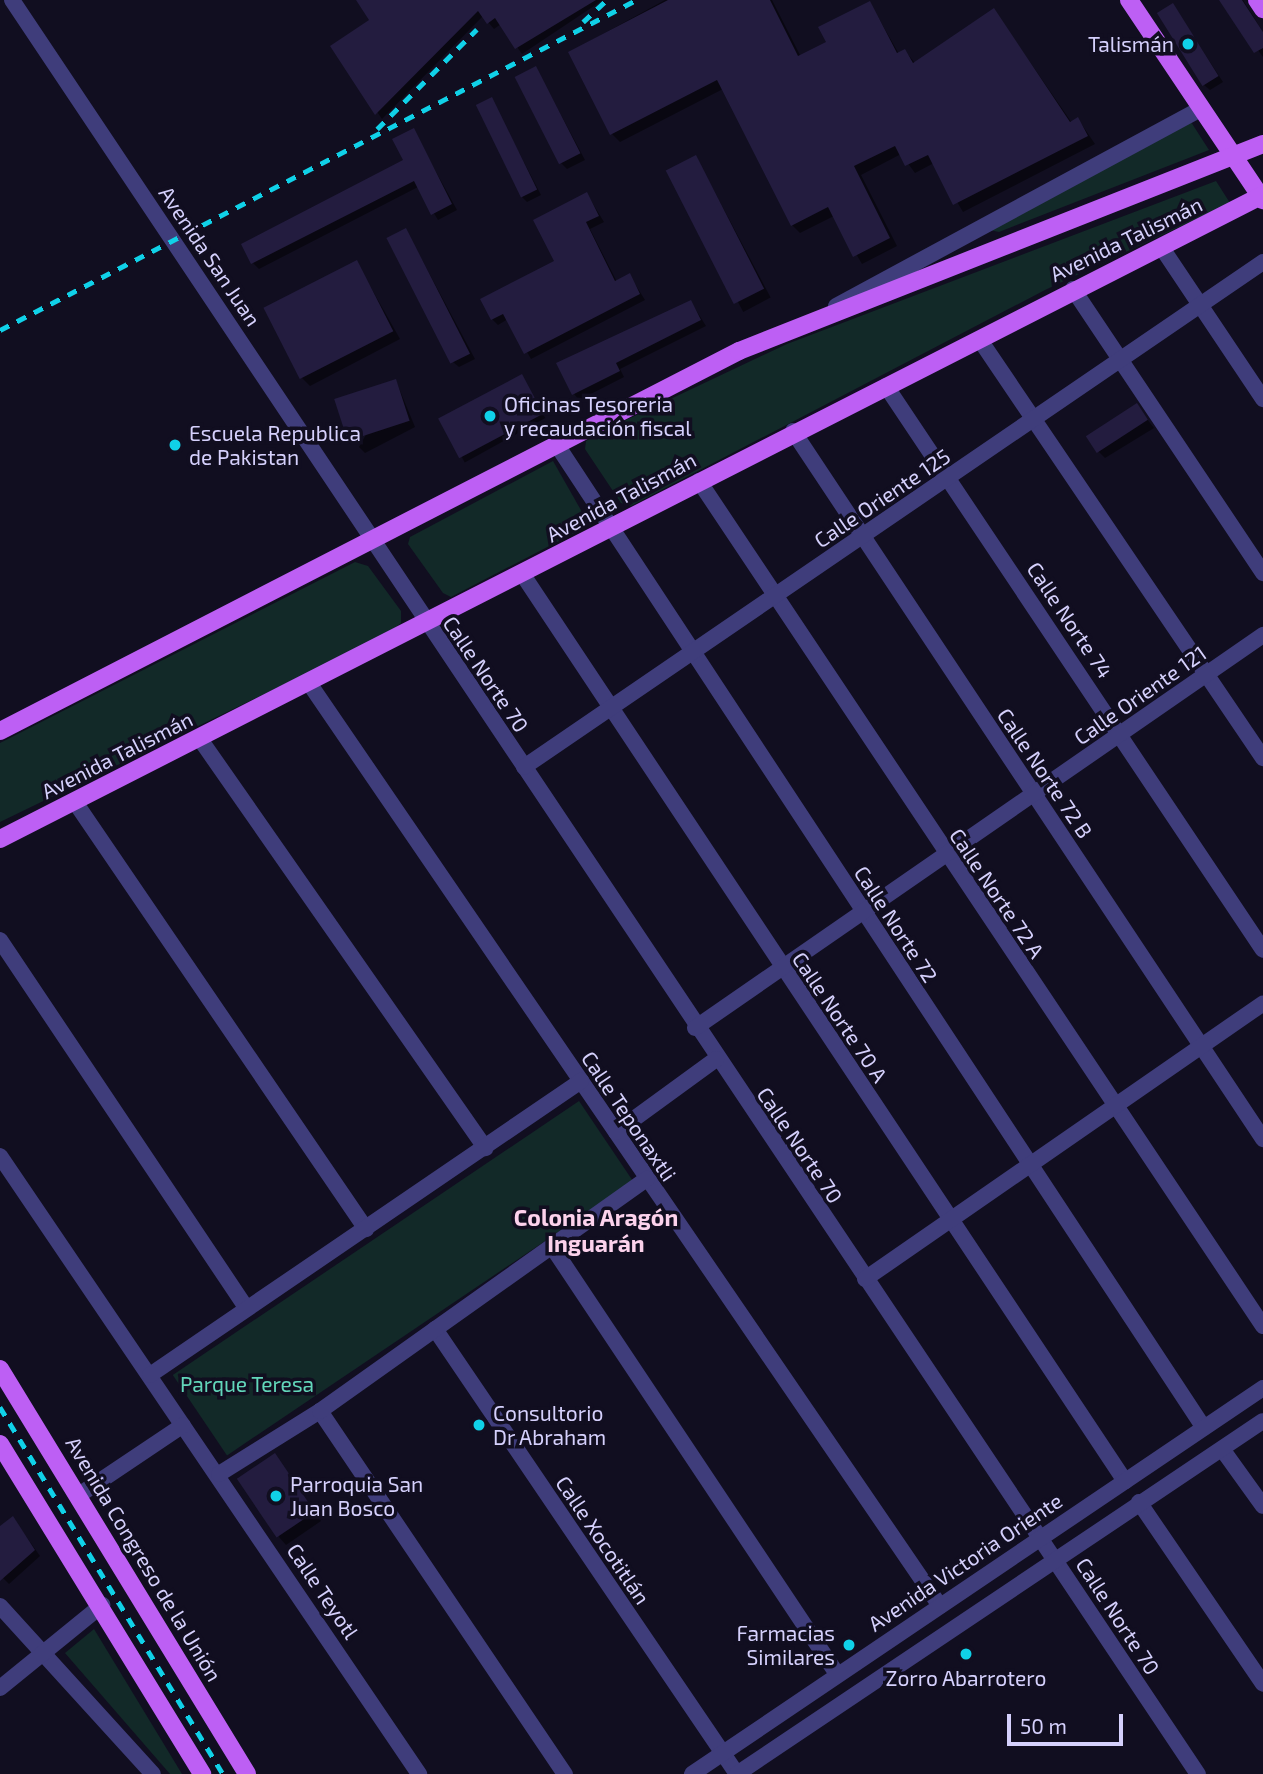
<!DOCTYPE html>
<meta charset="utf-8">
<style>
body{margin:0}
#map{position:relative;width:1263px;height:1774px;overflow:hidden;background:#110e20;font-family:"Exo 2",sans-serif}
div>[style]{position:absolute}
.green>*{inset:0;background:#122928;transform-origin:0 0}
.shadow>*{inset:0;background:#0007;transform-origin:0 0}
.building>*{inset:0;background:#231c3f;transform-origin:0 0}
.minor>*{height:16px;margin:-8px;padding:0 8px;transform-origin:8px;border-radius:8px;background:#3f3d7b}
.major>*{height:18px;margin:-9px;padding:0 9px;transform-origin:9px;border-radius:9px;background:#bd5ff4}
.rail>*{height:4.5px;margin-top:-2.25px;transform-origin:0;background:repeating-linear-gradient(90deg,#10d1e8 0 10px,transparent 0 19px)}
.dots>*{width:19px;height:19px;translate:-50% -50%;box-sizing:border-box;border:4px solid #110e20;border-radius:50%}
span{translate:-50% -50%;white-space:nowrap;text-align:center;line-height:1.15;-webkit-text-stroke:7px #110e20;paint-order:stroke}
.poi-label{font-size:21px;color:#d5d0fc}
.right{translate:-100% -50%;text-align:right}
.left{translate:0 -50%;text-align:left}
.street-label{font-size:21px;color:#d5d0fc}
.park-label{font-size:21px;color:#62d6ba}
.neighbourhood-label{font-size:23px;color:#fcd2ec;font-weight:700}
.scale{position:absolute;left:1007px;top:1714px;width:116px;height:32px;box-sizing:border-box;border:4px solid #d5d0fc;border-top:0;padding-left:9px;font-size:21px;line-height:24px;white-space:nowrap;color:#d5d0fc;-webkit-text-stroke:5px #110e20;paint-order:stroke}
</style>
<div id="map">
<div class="green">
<div style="clip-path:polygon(1191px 122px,1209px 150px,999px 232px,985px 229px)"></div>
<div style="clip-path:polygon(1216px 181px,1230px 203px,1045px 290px,631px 506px,621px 503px,585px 449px,586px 441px,605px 430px,787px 344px)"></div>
<div style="clip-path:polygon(553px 461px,586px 519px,582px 529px,451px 597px,443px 593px,408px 544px,410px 537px)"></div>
<div style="clip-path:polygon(355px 562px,368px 566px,401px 611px,401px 623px,388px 634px,0 822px,0 743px)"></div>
<div style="left:579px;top:1101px;width:97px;height:490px;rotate:56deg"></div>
<div style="clip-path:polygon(94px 1629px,182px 1774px,170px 1774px,65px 1653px)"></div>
</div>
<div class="shadow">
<div style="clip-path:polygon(358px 0,603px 0,522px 54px,501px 24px,494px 29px,483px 16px,382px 119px,332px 46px,371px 20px)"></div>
<div style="clip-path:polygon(665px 0,772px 0,801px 57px,828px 43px,870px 3px,899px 54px,905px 51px,915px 63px,994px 10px,1072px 123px,1078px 119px,1095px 144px,963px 212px,934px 163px,915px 173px,901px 154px,861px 175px,897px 246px,862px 264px,834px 216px,800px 233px,792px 225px,723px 89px,620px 142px,612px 134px,570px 52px)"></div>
<div style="clip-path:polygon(1221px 0,1243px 0,1263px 32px,1263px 57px)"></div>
<div style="clip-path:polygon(1173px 5px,1223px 82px,1210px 90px,1204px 85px)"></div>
<div style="clip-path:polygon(536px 68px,585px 160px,567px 169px,561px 163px)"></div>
<div style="clip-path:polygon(491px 99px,541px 195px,527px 202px,522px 197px)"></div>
<div style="clip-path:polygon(413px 130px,457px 210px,438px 220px,418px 187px,259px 269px,253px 263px,243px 245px,405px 161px)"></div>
<div style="left:696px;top:157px;width:159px;height:31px;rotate:62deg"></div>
<div style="clip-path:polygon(587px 194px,604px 222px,590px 229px,617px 282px,630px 276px,645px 300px,531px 359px,508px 319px,498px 325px,492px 319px,557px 262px)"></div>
<div style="clip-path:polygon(406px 230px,475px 359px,459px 367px,453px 362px)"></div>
<div style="clip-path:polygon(357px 263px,400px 339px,310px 386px,302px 378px)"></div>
<div style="clip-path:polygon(691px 302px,706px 326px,620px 369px,624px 377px,579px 400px,574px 394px)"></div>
<div style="left:522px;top:376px;width:48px;height:92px;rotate:61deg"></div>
<div style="clip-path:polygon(396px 381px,415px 427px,365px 453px,359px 447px)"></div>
<div style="clip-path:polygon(1136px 405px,1154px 428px,1105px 458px,1097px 450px)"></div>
<div style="clip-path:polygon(275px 1455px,321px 1521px,286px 1545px,279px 1537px)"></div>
<div style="clip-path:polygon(13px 1518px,40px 1556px,9px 1584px,0 1575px,0 1528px)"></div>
</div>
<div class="building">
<div style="clip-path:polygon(356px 0,596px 0,515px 49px,495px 18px,487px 24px,478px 11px,375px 115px,330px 46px,369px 20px)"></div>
<div style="clip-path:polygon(668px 0,770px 0,798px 56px,826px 42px,818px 27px,870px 1px,897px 53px,905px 49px,913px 63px,994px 8px,1070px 122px,1078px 117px,1088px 136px,953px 205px,928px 155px,905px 166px,895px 146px,854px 166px,890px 238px,853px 257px,828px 207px,791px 226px,717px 80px,610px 135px,568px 52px)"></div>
<div style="clip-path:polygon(1219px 0,1242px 0,1263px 32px,1263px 48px,1254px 53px)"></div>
<div style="left:1173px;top:3px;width:86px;height:19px;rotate:58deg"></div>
<div style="left:536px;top:66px;width:98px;height:24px;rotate:63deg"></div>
<div style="left:492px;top:97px;width:103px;height:18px;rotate:64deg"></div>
<div style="clip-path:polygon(414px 128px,452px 204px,431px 215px,414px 181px,251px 264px,241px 244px,403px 160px,392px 139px)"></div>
<div style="left:696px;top:155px;width:150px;height:34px;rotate:63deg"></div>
<div style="clip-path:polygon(587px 192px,599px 216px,586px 222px,615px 281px,630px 273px,640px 294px,524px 354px,503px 314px,491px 320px,480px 299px,554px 261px,533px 220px)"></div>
<div style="left:406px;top:228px;width:141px;height:22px;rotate:63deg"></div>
<div style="left:357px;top:260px;width:80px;height:105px;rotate:63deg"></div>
<div style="clip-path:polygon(691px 300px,701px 320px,616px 363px,620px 371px,572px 395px,556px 363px)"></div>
<div style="left:522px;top:374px;width:45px;height:95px;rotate:62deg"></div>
<div style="left:396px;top:379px;width:44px;height:65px;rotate:72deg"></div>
<div style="left:1137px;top:403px;width:20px;height:61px;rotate:57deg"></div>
<div style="left:275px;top:1453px;width:71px;height:46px;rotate:56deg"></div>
<div style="clip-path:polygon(13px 1516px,35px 1550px,0 1581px,0 1526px)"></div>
</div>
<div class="minor">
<div style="left:12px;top:0;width:2134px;rotate:56.24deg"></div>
<div style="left:1162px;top:248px;width:182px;rotate:56.2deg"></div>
<div style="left:1073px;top:289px;width:342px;rotate:56.2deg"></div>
<div style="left:836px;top:306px;width:414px;rotate:-28.4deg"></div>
<div style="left:980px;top:340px;width:505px;rotate:55.9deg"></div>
<div style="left:886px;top:386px;width:678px;rotate:56.24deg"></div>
<div style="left:793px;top:431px;width:850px;rotate:56.42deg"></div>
<div style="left:555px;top:442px;width:1180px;rotate:56.65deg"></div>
<div style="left:699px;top:481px;width:1016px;rotate:56.28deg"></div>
<div style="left:523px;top:575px;width:1088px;rotate:56.4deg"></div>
<div style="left:309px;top:683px;width:1118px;rotate:55.64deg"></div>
<div style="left:200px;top:739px;width:499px;rotate:55.1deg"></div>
<div style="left:524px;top:767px;width:895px;rotate:-34.35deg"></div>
<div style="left:75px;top:802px;width:517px;rotate:55.73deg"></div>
<div style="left:0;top:940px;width:443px;rotate:56.2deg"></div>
<div style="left:695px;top:1028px;width:691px;rotate:-34.68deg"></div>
<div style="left:616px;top:1132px;width:124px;rotate:-36.1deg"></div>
<div style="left:0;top:1156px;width:747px;rotate:55.86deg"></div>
<div style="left:553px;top:1248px;width:512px;rotate:56.31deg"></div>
<div style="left:865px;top:1279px;width:484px;rotate:-34.7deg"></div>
<div style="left:435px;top:1329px;width:538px;rotate:55.84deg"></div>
<div style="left:150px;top:1375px;width:522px;rotate:-34.3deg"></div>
<div style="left:320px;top:1411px;width:438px;rotate:56deg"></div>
<div style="left:1222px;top:1449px;width:70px;rotate:54.3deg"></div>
<div style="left:219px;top:1474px;width:119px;rotate:-32deg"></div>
<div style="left:320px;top:1411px;width:401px;rotate:-35.4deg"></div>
<div style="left:79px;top:1495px;width:125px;rotate:-33.9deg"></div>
<div style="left:1139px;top:1502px;width:220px;rotate:55.7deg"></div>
<div style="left:0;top:1606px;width:227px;rotate:47.7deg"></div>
<div style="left:0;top:1688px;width:132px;rotate:-39.1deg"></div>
<div style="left:692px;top:1774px;width:689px;rotate:-34.06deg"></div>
<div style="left:737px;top:1774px;width:633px;rotate:-33.87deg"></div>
</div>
<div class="major">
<div style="left:1129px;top:0;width:241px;rotate:56.2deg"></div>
<div style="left:1257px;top:0;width:11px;rotate:56deg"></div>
<div style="left:0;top:731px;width:831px;rotate:-27.21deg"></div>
<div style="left:739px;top:351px;width:563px;rotate:-21.56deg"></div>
<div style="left:0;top:839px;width:1418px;rotate:-27.02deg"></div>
<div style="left:0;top:1369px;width:474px;rotate:58.6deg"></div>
<div style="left:0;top:1444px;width:387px;rotate:58.5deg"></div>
</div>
<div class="rail">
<div style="left:583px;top:22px;width:33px;rotate:-43deg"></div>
<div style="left:377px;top:129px;width:141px;rotate:-45deg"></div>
<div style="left:0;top:330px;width:717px;rotate:-27.42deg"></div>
<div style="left:0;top:1407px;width:429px;rotate:58.7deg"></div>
</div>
<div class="dots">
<div style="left:1188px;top:44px;background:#10d1e8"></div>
<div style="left:490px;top:416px;background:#10d1e8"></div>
<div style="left:175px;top:445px;background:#10d1e8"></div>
<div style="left:479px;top:1425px;background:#10d1e8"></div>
<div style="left:276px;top:1496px;background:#10d1e8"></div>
<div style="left:849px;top:1645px;background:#10d1e8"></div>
<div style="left:966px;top:1654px;background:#10d1e8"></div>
</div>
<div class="poi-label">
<span class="right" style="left:1174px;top:44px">Talismán</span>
<span class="left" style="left:504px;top:416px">Oficinas Tesoreria<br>y recaudación fiscal</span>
<span class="left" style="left:189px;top:445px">Escuela Republica<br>de Pakistan</span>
<span class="left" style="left:493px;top:1425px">Consultorio<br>Dr Abraham</span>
<span class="left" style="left:290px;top:1496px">Parroquia San<br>Juan Bosco</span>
<span class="right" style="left:835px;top:1645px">Farmacias<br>Similares</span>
<span style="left:966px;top:1678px">Zorro Abarrotero</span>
</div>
<div class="street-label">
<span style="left:1126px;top:239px;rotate:-26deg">Avenida Talismán</span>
<span style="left:210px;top:256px;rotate:56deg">Avenida San Juan</span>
<span style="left:621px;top:497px;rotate:-28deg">Avenida Talismán</span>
<span style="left:882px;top:498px;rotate:-34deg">Calle Oriente 125</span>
<span style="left:1070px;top:620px;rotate:56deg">Calle Norte 74</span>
<span style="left:486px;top:674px;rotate:56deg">Calle Norte 70</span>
<span style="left:1140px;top:695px;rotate:-35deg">Calle Oriente 121</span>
<span style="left:117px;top:755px;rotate:-27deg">Avenida Talismán</span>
<span style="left:1045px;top:773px;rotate:56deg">Calle Norte 72 B</span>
<span style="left:997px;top:893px;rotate:56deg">Calle Norte 72 A</span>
<span style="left:896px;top:924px;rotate:57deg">Calle Norte 72</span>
<span style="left:840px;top:1017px;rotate:56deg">Calle Norte 70 A</span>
<span style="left:629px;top:1116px;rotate:56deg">Calle Teponaxtli</span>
<span style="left:800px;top:1145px;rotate:56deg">Calle Norte 70</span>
<span style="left:603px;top:1540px;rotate:56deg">Calle Xocotitlán</span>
<span style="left:144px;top:1559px;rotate:59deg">Avenida Congreso de la Unión</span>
<span style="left:965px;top:1562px;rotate:-34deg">Avenida Victoria Oriente</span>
<span style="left:323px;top:1591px;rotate:56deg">Calle Teyotl</span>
<span style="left:1118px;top:1616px;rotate:57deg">Calle Norte 70</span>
</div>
<div class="park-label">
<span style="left:247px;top:1384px">Parque Teresa</span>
</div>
<div class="neighbourhood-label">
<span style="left:596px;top:1230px">Colonia Aragón<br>Inguarán</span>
</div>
<div class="scale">50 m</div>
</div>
